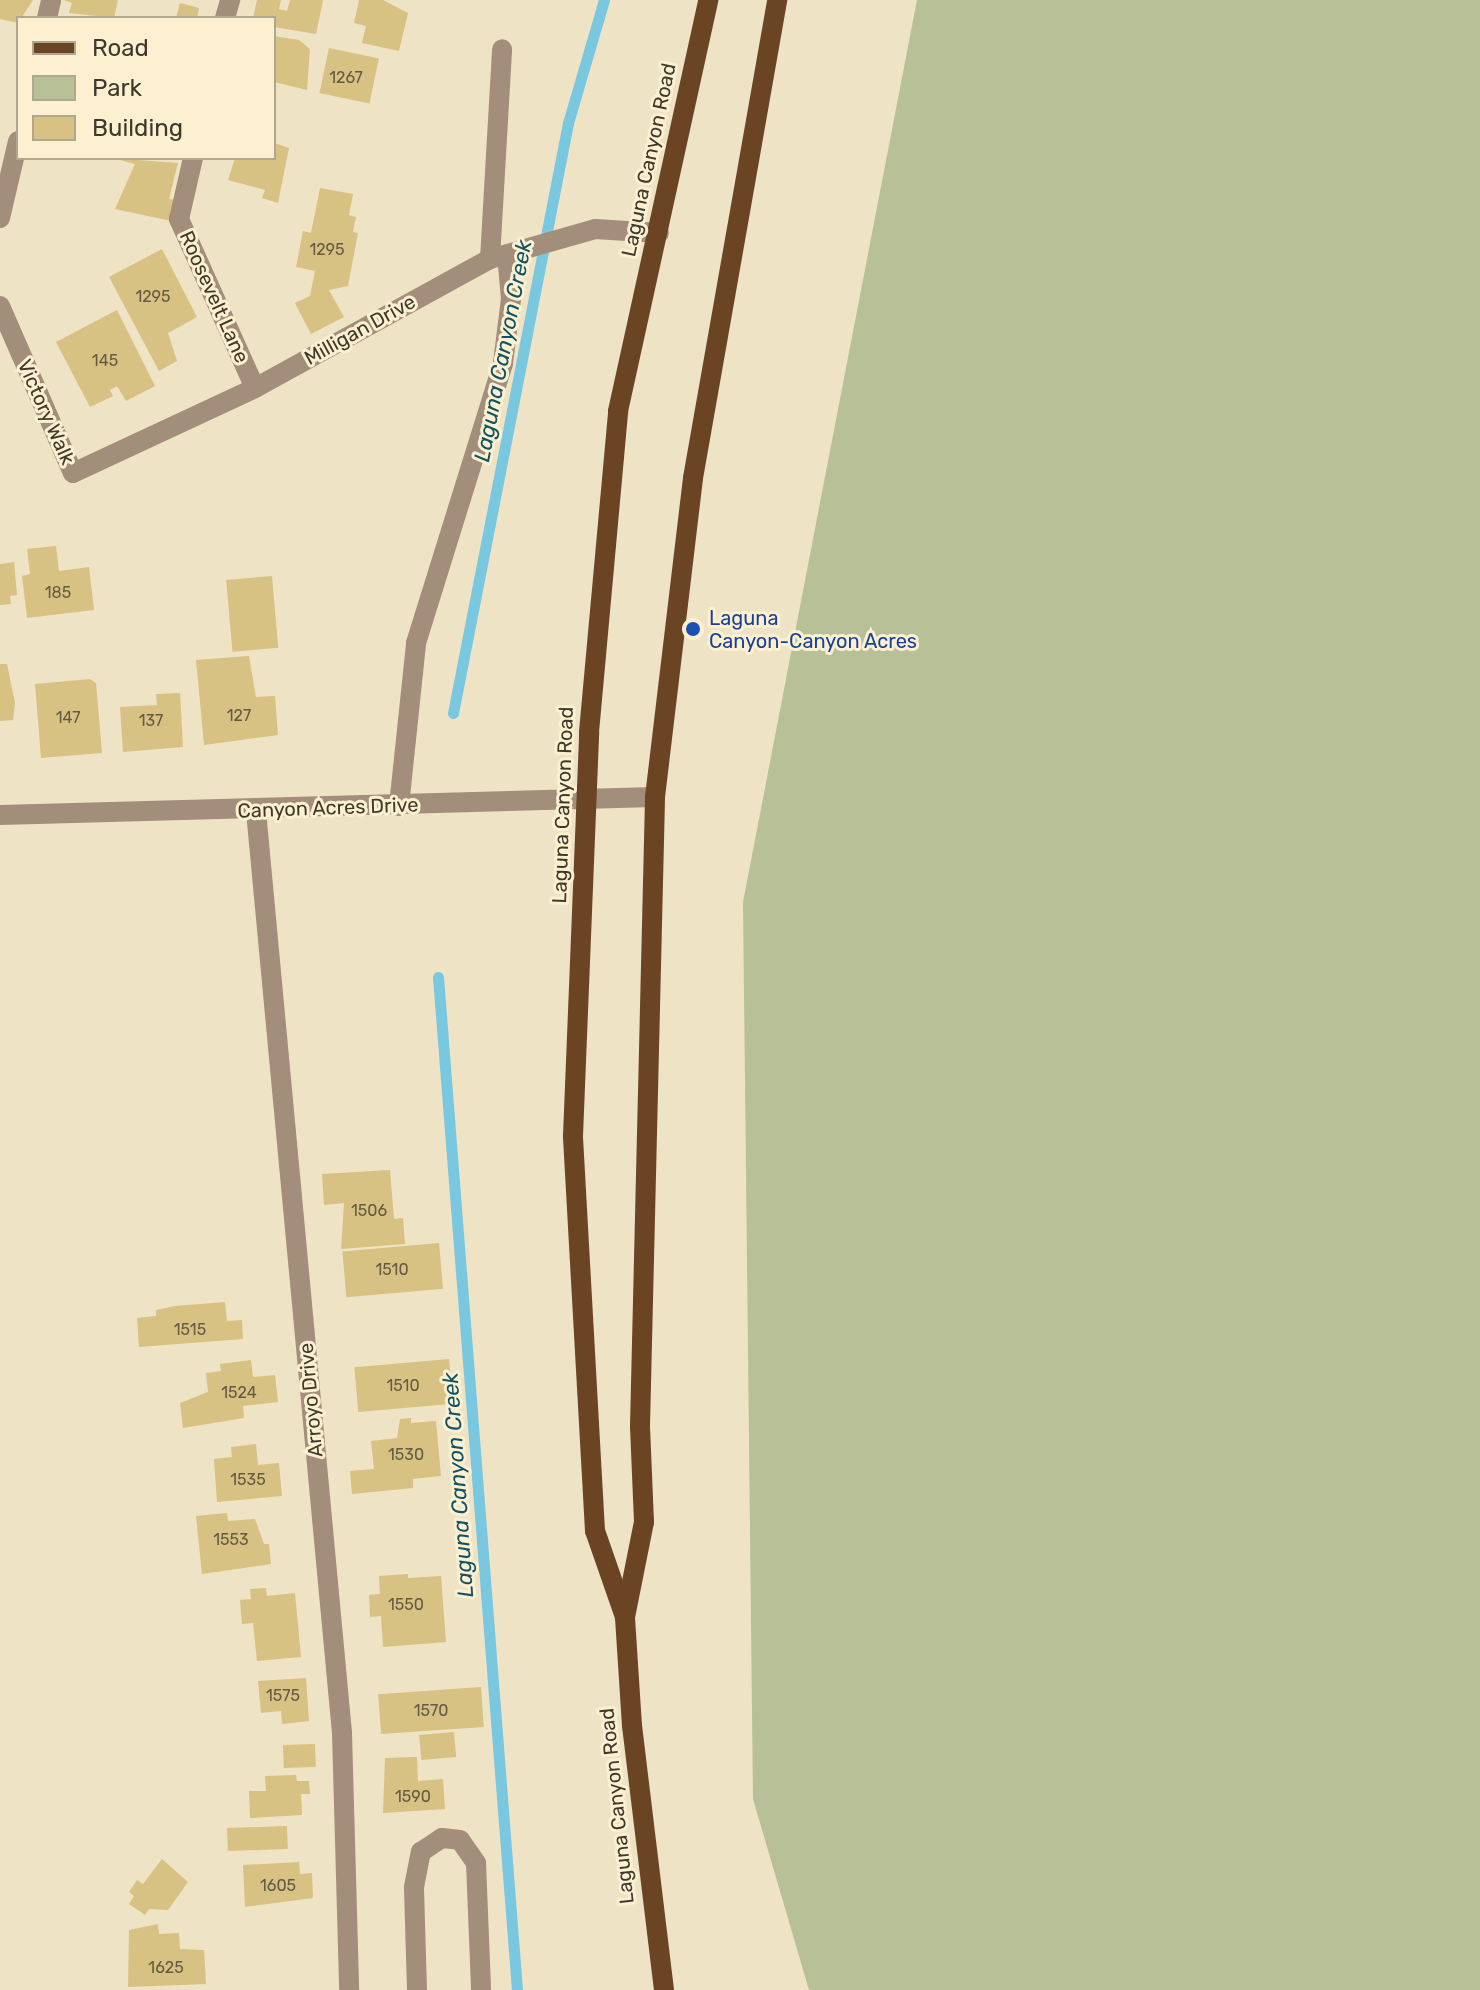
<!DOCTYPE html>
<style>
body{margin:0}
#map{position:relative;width:1480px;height:1990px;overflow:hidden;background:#eee3c4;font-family:Rubik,sans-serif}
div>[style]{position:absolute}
.green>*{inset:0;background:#b7c097}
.stream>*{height:11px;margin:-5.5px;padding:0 5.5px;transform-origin:5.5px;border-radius:5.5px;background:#7ac7e0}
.building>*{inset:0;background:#d7c183;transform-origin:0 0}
.minor>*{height:20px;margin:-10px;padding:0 10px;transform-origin:10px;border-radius:10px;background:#a38d7b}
.major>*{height:20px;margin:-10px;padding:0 10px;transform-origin:10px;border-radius:10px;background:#6b4523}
.dots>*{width:22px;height:22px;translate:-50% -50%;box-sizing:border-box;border:4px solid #fcf0d1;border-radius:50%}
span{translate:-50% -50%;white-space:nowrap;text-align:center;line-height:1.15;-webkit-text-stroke:6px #fcf0d1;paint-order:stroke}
.number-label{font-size:16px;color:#645b42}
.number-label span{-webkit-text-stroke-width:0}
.street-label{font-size:20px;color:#3e392d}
.transit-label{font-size:20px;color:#164399}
.left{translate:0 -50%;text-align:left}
.water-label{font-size:22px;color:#115364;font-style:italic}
.legend{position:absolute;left:16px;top:16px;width:260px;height:144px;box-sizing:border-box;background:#fcf0d1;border:2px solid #b0a78f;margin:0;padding:10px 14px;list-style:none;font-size:24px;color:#3e392d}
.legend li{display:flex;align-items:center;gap:16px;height:40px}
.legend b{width:40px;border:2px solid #b0a78f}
</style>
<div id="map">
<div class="green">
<div style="clip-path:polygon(917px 0,1480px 0,1480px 1990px,809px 1990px,753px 1799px,743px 902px)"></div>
</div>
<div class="stream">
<div style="left:453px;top:713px;width:601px;rotate:-78.97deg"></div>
<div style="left:568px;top:123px;width:128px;rotate:-73.7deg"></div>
<div style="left:438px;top:977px;width:1016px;rotate:85.54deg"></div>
</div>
<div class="building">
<div style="clip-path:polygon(0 0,33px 0,18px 23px,0 19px)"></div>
<div style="clip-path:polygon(64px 0,118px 0,114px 18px,69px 13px,72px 3px)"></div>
<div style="clip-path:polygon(257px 0,281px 0,279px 9px,287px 11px,290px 0,323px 0,316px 34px,274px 27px,274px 18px,253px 18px)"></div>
<div style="clip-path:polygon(359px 0,383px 0,408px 13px,399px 51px,362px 43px,366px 26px,354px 23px)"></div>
<div style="clip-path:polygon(180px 3px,199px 8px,197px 18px,176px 18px)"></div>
<div style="clip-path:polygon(274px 36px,299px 40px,310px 49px,307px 90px,274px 82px)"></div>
<div style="left:329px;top:48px;width:51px;height:46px;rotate:12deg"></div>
<div style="clip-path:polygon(274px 143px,289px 148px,278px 203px,262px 198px,265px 190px,228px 180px,235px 158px,274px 158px)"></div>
<div style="clip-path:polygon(112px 158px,178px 163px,169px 199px,180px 201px,176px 222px,115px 209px,135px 164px)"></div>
<div style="clip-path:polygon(320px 188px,353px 194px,349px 215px,356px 217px,353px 232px,358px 233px,348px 286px,329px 290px,344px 317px,311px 334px,295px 303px,310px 296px,315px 271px,296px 267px,303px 231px,311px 233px)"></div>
<div style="clip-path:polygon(162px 249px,197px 317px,168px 333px,177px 361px,159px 371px,109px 277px)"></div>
<div style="clip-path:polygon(117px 310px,155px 386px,126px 401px,117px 386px,110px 390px,113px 396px,90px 407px,56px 342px)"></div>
<div style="clip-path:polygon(56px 546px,59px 571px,89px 567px,94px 610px,27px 618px,22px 576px,30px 574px,27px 549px)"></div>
<div style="clip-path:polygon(14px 562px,17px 595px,10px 596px,11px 604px,0 605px,0 564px)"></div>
<div style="left:272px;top:576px;width:72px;height:46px;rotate:85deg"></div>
<div style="clip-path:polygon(249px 656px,256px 697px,275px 696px,278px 735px,204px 745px,196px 660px)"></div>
<div style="clip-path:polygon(0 664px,7px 664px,15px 703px,13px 720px,0 721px)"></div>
<div style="clip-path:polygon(90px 679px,96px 683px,102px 753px,41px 758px,35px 684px)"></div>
<div style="clip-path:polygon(180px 693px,183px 747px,123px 752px,120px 707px,157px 705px,156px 694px)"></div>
<div style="clip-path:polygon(390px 1170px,394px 1219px,403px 1218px,405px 1244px,341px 1249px,344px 1203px,324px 1205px,322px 1174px)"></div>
<div style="left:439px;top:1243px;width:46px;height:97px;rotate:85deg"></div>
<div style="clip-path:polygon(225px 1302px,227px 1321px,242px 1320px,243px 1339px,139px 1347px,137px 1318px,156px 1316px,156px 1310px,175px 1306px)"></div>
<div style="left:449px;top:1359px;width:45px;height:95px;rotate:85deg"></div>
<div style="clip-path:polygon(251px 1360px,253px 1377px,275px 1375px,278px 1402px,243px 1406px,244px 1418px,183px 1428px,180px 1403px,208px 1392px,206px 1373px,221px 1371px,220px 1364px)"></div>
<div style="clip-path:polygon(411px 1418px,411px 1423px,436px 1421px,441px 1476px,413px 1479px,413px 1488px,352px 1494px,350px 1471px,374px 1469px,371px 1441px,397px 1438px,400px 1419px)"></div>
<div style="clip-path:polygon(256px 1444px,258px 1465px,279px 1463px,282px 1496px,217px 1502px,214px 1459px,232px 1457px,231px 1447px)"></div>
<div style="clip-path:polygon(227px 1513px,228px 1521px,255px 1519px,264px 1544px,269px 1544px,271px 1564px,202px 1574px,196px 1516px)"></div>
<div style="clip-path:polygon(408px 1574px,408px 1578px,441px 1576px,446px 1642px,383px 1647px,381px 1616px,370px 1617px,369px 1595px,380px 1594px,379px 1576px)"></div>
<div style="clip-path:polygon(266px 1588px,267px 1596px,295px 1593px,301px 1657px,257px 1661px,253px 1623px,242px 1624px,240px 1600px,251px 1599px,250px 1589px)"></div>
<div style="clip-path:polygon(306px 1678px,309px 1721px,282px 1724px,281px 1711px,261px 1713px,258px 1681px)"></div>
<div style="left:481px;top:1687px;width:40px;height:103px;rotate:86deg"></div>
<div style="left:454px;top:1732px;width:25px;height:35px;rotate:85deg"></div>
<div style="left:315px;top:1744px;width:23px;height:32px;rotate:88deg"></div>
<div style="clip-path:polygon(417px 1757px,418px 1781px,443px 1779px,445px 1809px,383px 1813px,385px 1758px)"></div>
<div style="clip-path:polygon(296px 1775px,297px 1781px,309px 1781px,310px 1794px,301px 1794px,302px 1815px,250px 1818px,249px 1791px,266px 1791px,265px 1776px)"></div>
<div style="left:287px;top:1826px;width:23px;height:60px;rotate:88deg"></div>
<div style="clip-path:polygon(162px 1859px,188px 1882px,168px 1910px,149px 1909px,145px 1915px,129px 1904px,134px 1896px,129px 1892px,137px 1880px,143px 1884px)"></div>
<div style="clip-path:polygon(299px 1862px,300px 1874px,312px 1873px,313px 1898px,245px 1907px,243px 1865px)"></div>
<div style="clip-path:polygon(158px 1924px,159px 1934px,179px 1933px,180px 1949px,204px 1950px,206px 1984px,128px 1987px,129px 1930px)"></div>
</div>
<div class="minor">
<div style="left:47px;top:18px;width:18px;rotate:-77deg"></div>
<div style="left:225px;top:18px;width:19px;rotate:-74deg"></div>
<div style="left:193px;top:158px;width:63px;rotate:102.9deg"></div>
<div style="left:179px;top:219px;width:185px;rotate:65.8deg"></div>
<div style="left:0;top:218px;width:79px;rotate:-76.8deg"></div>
<div style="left:490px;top:259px;width:210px;rotate:-86.7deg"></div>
<div style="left:0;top:306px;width:182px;rotate:66.4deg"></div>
<div style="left:73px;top:473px;width:201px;rotate:-25deg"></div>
<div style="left:255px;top:388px;width:268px;rotate:-28.8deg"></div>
<div style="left:490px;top:259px;width:109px;rotate:-15.9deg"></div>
<div style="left:595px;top:229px;width:64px;rotate:3.6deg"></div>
<div style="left:399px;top:806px;width:164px;rotate:-84deg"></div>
<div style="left:416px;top:643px;width:293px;rotate:-72.7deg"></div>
<div style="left:503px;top:363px;width:64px;rotate:-82.9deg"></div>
<div style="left:511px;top:299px;width:45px;rotate:-95.1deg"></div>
<div style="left:256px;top:811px;width:926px;rotate:84.67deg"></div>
<div style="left:342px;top:1733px;width:257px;rotate:88.4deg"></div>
<div style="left:0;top:815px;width:655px;rotate:-1.57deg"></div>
<div style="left:417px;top:1990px;width:103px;rotate:-91.7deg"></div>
<div style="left:414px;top:1887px;width:36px;rotate:-79deg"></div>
<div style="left:421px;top:1852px;width:25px;rotate:-34deg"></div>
<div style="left:442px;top:1838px;width:18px;rotate:6deg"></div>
<div style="left:460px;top:1840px;width:28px;rotate:55deg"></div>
<div style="left:476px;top:1863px;width:127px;rotate:87.7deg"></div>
</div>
<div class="major">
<div style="left:625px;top:1617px;width:91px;rotate:-109.2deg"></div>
<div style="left:595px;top:1531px;width:396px;rotate:-93.2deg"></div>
<div style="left:573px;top:1136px;width:404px;rotate:-87.7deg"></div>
<div style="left:589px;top:732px;width:322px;rotate:-84.8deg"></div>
<div style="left:618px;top:411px;width:421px;rotate:-77.6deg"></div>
<div style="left:664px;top:1990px;width:266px;rotate:-96.9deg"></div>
<div style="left:632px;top:1726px;width:109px;rotate:-93.7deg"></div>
<div style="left:625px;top:1617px;width:97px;rotate:-78.7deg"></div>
<div style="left:644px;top:1522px;width:96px;rotate:-92.4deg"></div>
<div style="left:640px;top:1426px;width:629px;rotate:-88.63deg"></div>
<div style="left:655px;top:797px;width:321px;rotate:-83.2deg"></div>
<div style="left:693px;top:478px;width:485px;rotate:-80deg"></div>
</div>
<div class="dots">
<div style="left:693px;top:629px;background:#1a4fb4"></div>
</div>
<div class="number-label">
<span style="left:346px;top:78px">1267</span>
<span style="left:327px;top:250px">1295</span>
<span style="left:153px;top:297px">1295</span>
<span style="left:105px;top:361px">145</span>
<span style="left:58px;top:593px">185</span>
<span style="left:239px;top:716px">127</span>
<span style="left:68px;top:718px">147</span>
<span style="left:151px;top:721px">137</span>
<span style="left:369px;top:1211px">1506</span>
<span style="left:392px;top:1270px">1510</span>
<span style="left:190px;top:1330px">1515</span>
<span style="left:403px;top:1386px">1510</span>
<span style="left:239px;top:1393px">1524</span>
<span style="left:406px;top:1455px">1530</span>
<span style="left:248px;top:1480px">1535</span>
<span style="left:231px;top:1540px">1553</span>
<span style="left:406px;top:1605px">1550</span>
<span style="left:283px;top:1696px">1575</span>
<span style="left:431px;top:1711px">1570</span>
<span style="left:413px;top:1797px">1590</span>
<span style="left:278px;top:1886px">1605</span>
<span style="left:166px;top:1968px">1625</span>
</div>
<div class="street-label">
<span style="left:649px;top:160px;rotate:-78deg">Laguna Canyon Road</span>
<span style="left:214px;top:297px;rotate:66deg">Roosevelt Lane</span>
<span style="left:360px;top:330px;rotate:-29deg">Milligan Drive</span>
<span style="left:46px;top:412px;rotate:66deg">Victory Walk</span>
<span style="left:563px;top:805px;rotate:-88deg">Laguna Canyon Road</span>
<span style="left:328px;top:808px;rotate:-2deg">Canyon Acres Drive</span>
<span style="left:311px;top:1400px;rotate:-95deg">Arroyo Drive</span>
<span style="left:617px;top:1806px;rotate:-96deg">Laguna Canyon Road</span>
</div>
<div class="transit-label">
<span class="left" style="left:709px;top:630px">Laguna<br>Canyon-Canyon Acres</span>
</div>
<div class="water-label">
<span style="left:503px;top:351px;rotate:-79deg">Laguna Canyon Creek</span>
<span style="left:458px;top:1485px;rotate:-94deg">Laguna Canyon Creek</span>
</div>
<ul class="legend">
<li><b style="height:10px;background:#6b4523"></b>Road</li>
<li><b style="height:22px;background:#b7c097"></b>Park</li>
<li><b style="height:22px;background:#d7c183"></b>Building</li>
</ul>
</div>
